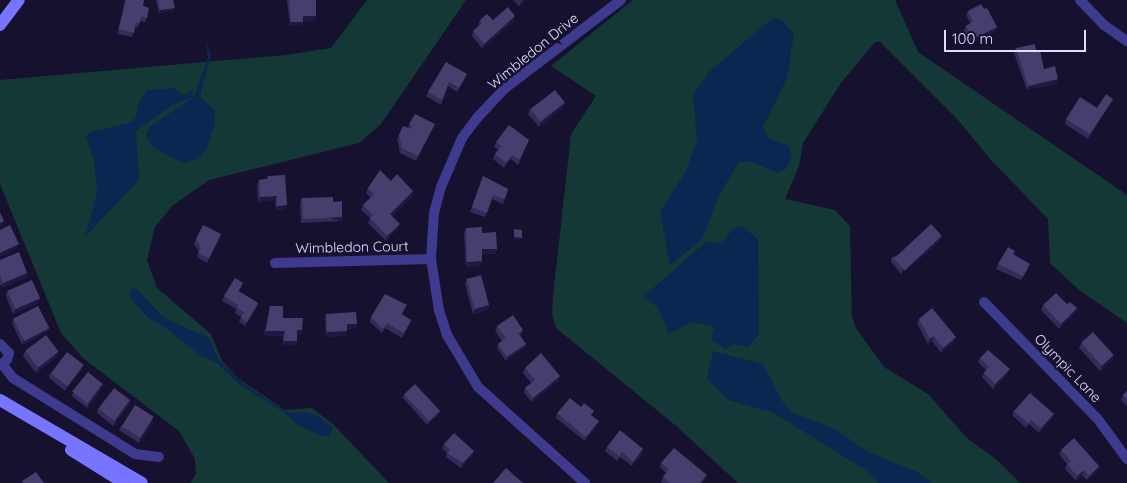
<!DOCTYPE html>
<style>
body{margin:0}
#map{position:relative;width:1127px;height:483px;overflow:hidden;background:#16112e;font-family:Quicksand,sans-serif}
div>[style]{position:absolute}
.green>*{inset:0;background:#143836}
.water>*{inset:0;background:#0c2652}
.street>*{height:10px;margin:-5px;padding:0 5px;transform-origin:5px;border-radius:5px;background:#3e3b8e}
.secondary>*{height:12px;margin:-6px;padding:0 6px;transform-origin:6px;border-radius:6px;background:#7775ff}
.wall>*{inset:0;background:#342b5b}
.shaded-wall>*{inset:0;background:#201842;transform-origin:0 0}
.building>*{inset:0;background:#473e6d;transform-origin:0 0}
span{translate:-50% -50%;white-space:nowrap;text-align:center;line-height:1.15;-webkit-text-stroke:5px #16112e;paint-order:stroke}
.street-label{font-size:14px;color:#e2deff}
.scale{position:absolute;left:944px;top:30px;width:142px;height:22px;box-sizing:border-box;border:2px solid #e2deff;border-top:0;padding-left:6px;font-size:15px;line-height:18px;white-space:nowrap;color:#e2deff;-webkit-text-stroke:4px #16112e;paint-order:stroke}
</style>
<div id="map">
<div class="green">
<div style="clip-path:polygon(367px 0,466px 0,381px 124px,359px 143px,209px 180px,172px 206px,155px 227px,147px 260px,157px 288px,211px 334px,222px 361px,239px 379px,285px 410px,312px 408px,334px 425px,389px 483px,190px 483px,196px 474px,195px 459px,179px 431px,84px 359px,61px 333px,0 184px,0 80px,286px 55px,331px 48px)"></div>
<div style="clip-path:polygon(633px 0,895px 0,918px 52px,1127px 195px,1127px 323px,1079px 290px,1050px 263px,1048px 219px,990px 159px,958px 120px,880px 42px,875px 42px,841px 83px,803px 143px,799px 166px,785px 199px,835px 210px,850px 226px,852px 317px,856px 328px,884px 367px,928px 394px,967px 438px,997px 460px,1020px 483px,738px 483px,675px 425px,556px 328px,552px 313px,553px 296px,571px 134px,596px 96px,551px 66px)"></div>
</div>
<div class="water">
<div style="clip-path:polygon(773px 18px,782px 20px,794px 34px,787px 78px,763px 127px,768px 138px,789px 146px,792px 156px,786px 169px,778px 173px,751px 162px,739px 162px,718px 197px,703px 238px,670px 265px,660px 212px,686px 171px,697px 140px,693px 95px,710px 71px)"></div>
<div style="clip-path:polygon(206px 41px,211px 55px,200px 97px,215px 110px,215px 122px,207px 148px,198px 159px,184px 163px,155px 149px,146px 137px,149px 127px,194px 97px,208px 57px)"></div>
<div style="clip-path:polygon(173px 88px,185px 95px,193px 90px,192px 98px,174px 104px,136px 131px,139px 180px,85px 237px,97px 193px,94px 161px,86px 137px,90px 132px,130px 123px,136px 117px,139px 102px,147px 90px)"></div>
<div style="clip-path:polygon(741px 226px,758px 239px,759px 334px,748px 347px,734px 344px,725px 349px,711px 339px,714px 327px,692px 322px,669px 334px,658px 308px,644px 296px,707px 241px,718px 243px,725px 240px,732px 229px)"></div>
<div style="clip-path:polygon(135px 287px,164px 318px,209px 338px,218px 359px,244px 384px,287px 412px,310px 413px,321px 418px,333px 427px,330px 436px,322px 436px,297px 425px,288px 415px,239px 384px,216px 362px,201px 356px,162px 325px,148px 318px,131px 299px,130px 291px)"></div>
<div style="clip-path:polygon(713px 351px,763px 364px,784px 404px,793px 413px,835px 429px,868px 452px,917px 472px,932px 483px,878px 483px,864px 469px,774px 413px,728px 400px,707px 378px)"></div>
</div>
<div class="street">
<div style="left:1080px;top:0;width:35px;rotate:46deg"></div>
<div style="left:1104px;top:25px;width:28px;rotate:35deg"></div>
<div style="left:275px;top:263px;width:156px;rotate:-1.5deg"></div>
<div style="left:984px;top:302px;width:162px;rotate:45.8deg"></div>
<div style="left:1097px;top:418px;width:51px;rotate:53.8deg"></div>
<div style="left:0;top:344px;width:13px;rotate:45deg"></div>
<div style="left:9px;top:353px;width:7px;rotate:106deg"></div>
<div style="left:7px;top:360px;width:9px;rotate:144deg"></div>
<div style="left:2px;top:364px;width:18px;rotate:52deg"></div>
<div style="left:13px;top:378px;width:144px;rotate:31.9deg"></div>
<div style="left:135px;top:454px;width:24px;rotate:7deg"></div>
<div style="left:585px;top:483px;width:144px;rotate:-138.1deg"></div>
<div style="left:478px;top:387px;width:61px;rotate:-120.8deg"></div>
<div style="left:447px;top:335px;width:26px;rotate:-108deg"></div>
<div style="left:439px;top:310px;width:52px;rotate:-98.9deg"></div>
<div style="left:431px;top:259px;width:46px;rotate:-86.3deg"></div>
<div style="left:434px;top:213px;width:27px;rotate:-75deg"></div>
<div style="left:441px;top:187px;width:53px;rotate:-66.8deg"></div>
<div style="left:462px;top:138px;width:25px;rotate:-53deg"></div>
<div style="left:477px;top:118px;width:40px;rotate:-47deg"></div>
<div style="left:504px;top:89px;width:147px;rotate:-37.3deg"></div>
</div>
<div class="secondary">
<div style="left:0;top:25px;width:31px;rotate:-53deg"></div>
<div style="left:0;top:400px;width:164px;rotate:30.3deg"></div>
<div style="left:71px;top:450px;width:62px;rotate:31.9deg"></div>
</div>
<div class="wall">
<div style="clip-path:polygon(125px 0,144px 0,143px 6px,147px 18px,145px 22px,140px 21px,138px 27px,135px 27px,132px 37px,117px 34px)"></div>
<div style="clip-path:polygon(156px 0,173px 0,174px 10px,159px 13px)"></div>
<div style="clip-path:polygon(287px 0,316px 0,316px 16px,315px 21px,303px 21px,302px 26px,290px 26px)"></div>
<div style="clip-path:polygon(513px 0,525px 0,519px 6px)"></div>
<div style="clip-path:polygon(984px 9px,997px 27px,995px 32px,971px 44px,964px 30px,966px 26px,970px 23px,966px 15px,968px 11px)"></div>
<div style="clip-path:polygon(480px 20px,493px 20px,514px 21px,482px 48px,472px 36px,473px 31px,479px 26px,478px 25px)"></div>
<div style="clip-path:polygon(1016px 48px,1036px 51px,1044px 69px,1058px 79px,1056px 84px,1027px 90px,1014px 53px)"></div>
<div style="clip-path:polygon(446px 62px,465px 79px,457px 92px,448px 86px,441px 105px,426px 96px,428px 92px)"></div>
<div style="clip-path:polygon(1113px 99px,1111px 103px,1088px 139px,1065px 124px,1066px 119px,1097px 108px)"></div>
<div style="clip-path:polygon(565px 103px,563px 107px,539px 127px,528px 114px,530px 109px)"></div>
<div style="clip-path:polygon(409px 124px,435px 124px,416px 161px,400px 153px,397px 139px,399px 135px,408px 128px)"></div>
<div style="clip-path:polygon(529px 140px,518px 165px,511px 159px,504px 168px,493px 159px,495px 154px,498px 150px,494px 147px,496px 142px)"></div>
<div style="clip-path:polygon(268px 176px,285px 210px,276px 210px,275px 200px,258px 202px,257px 185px,259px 180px,266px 179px)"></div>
<div style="clip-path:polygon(483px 176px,508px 189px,503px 204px,492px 199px,485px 217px,470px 212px)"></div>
<div style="clip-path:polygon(391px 181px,413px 191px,412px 196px,392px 216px,398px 228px,386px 241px,368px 223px,370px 218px,361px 210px,363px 205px,371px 198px,366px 193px,368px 188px)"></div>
<div style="clip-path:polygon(302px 198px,333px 202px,342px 217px,341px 221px,301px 223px,300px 203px)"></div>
<div style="clip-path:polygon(466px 228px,482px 233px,497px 249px,495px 254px,482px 254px,482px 261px,481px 266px,466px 267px,464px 233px)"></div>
<div style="clip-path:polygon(196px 239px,220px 239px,207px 263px,197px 257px,199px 252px,194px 244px)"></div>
<div style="clip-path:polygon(940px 241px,901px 274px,891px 262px,892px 257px)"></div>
<div style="clip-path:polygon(1013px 255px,1028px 269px,1021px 280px,996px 269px,998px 264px)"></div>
<div style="clip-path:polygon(0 260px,27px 273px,26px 278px,2px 287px,0 284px)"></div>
<div style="clip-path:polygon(467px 279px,488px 310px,473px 314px,465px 284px)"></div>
<div style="clip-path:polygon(243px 283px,239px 291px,258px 303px,257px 308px,245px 326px,239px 322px,241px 317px,235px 313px,236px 309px,222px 301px,224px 296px)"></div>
<div style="clip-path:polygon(7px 291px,40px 298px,38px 303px,13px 314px,6px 296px)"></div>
<div style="clip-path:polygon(1043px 305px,1077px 308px,1075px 313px,1059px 329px,1041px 310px)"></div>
<div style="clip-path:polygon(270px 306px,301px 335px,297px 335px,297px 341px,296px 345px,283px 345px,283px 336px,264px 335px,269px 311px)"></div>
<div style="clip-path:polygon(405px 310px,402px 314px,411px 320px,410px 324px,402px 338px,385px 328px,382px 333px,370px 322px,371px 317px)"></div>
<div style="clip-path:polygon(326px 314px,357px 324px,355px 328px,347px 329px,346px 335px,326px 337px,325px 319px)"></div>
<div style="clip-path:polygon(13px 319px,49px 328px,47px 332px,22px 345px,12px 323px)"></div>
<div style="clip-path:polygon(919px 319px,956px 337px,954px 342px,941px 353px,932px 341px,928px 344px,917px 323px)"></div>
<div style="clip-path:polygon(497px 326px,523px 330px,521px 334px,520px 335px,526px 344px,524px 348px,506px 361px,497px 348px,498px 344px,502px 341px,495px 331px)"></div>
<div style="clip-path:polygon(1081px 343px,1113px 360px,1100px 371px,1079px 348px)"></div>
<div style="clip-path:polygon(25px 351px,57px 357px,36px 373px,23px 356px)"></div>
<div style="clip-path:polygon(980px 358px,1008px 373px,993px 389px,982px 377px,984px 373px,986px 370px,978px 362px)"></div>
<div style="clip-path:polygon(525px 368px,560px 376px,558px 381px,532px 402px,524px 393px,525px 388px,531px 383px,523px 373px)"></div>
<div style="clip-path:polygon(82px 369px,65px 391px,49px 378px,50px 373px)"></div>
<div style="clip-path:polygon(102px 388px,87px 408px,72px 396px,73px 392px)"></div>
<div style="clip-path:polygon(1127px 391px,1127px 406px,1121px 400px,1123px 395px)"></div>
<div style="clip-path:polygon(404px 394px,438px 415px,427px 425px,403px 398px)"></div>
<div style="clip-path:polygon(130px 400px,129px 405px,113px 426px,97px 413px,98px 408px)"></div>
<div style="clip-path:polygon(1014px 411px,1052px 419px,1039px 433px,1029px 424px,1026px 428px,1012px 415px)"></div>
<div style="clip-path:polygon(557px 413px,592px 416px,597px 426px,585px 441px,556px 418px)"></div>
<div style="clip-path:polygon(153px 422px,139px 443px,119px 430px,121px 426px)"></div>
<div style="clip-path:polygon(444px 444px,474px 451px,472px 456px,461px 468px,446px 457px,447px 453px,442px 448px)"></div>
<div style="clip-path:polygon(607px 447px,642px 454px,632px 466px,620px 457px,617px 461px,605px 451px)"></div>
<div style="clip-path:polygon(1061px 450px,1099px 466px,1097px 471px,1087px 480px,1082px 475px,1076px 481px,1065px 469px,1067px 464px,1059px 454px)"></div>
<div style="clip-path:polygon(661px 463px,705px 479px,702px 483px,662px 483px,661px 482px,663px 477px,666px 473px,660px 467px)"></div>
</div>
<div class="shaded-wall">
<div style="clip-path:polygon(522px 0,525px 0,519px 6px)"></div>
<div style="clip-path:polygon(175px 8px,174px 10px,159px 13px,160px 10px)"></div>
<div style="clip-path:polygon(303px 16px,316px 16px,315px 21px,302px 21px)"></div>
<div style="clip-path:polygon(515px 16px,514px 21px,482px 48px,484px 44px)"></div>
<div style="clip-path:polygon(291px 22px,303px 22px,302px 26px,290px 26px)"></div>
<div style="clip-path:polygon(997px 27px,995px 32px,971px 44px,973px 39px)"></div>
<div style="clip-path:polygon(467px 74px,465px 79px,457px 92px,459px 88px)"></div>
<div style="clip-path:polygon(1058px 79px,1056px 84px,1027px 90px,1028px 86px)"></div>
<div style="clip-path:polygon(1113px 99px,1111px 103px,1088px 139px,1090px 134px)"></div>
<div style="clip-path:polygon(565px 103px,563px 107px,539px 127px,540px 122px)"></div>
<div style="clip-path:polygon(435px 124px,433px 128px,416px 161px,418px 156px)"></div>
<div style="clip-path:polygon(513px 155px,511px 159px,504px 168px,506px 163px)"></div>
<div style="clip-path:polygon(413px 191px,412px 196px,389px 219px,390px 214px)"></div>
<div style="clip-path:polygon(277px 196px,275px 200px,258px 202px,260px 197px)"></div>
<div style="clip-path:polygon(287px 205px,285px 210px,276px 210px,277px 206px)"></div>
<div style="left:342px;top:217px;width:4px;height:39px;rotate:104deg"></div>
<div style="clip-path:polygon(4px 221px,3px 225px,0 227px,0 223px)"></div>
<div style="clip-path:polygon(400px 224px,398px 228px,386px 241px,387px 236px)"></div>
<div style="clip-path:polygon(221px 234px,220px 239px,207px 263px,209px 258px)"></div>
<div style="clip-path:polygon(942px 236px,940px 241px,901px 274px,903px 269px)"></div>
<div style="clip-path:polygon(514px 237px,522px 238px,521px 240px,513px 240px)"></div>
<div style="clip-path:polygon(19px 244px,17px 248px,0 257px,0 253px)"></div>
<div style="clip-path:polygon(482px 249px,497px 249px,495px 254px,480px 254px)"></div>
<div style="clip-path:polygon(482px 261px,481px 266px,466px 267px,467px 262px)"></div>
<div style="clip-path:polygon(27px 273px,26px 278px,2px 287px,3px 283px)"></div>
<div style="clip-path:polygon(40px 298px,38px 303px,13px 314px,15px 309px)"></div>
<div style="clip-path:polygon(258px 303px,257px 308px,245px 326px,247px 322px)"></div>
<div style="clip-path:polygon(489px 305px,488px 310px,473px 314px,475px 309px)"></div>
<div style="clip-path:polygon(1077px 308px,1075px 313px,1059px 329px,1061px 324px)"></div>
<div style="clip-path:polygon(411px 320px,410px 324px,402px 338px,404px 333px)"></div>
<div style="clip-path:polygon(347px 324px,357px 324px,355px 328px,345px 329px)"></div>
<div style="clip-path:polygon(49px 328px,47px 332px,22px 345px,24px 340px)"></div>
<div style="clip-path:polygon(297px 330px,302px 330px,301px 335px,296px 335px)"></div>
<div style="clip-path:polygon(266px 331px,285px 331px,283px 336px,264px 335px)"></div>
<div style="clip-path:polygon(347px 331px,346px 335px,326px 337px,327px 332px)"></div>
<div style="clip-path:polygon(934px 336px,932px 341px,928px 344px,930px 339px)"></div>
<div style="clip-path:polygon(956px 337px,954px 342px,941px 353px,943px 348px)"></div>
<div style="clip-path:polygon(284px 341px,297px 341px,296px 345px,283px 345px)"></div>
<div style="clip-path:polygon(526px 344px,524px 348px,506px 361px,507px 357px)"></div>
<div style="clip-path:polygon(59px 352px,57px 357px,36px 373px,38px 368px)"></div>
<div style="clip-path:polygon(1114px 355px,1113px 360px,1100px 371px,1102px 366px)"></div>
<div style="clip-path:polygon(84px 365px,82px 369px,65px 391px,67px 386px)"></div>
<div style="clip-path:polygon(1010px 369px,1008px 373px,993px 389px,995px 384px)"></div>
<div style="clip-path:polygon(560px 376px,558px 381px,532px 402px,533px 398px)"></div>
<div style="clip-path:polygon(103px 384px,102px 388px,87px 408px,89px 403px)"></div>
<div style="clip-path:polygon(130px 400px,129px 405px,113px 426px,115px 421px)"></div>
<div style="clip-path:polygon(440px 411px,438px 415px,427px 425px,429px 421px)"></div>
<div style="clip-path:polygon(1054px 414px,1052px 419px,1039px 433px,1041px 428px)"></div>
<div style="clip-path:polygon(154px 417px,153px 422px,139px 443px,140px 438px)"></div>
<div style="clip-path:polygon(599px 421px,597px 426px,585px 441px,586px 437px)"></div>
<div style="clip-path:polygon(643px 449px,642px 454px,632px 466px,633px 462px)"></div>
<div style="clip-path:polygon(474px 451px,472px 456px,461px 468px,463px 463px)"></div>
<div style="clip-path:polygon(1099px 466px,1097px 471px,1087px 480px,1089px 476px)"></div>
<div style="clip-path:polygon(1084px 470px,1082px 475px,1076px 481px,1077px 476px)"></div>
<div style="clip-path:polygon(707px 475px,705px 479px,702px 483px,700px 483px)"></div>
</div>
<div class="building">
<div style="clip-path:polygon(126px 0,144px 0,143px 6px,149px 8px,147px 18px,141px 16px,140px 23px,136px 22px,134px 33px,119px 29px)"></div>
<div style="clip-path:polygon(158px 0,173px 0,175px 8px,160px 10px)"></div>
<div style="clip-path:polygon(289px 0,316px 0,316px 16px,303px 16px,303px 22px,291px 22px)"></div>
<div style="clip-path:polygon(981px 4px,984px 9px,987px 8px,997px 27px,973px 39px,966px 26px,973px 22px,968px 11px)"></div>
<div style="clip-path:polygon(508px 7px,515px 16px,484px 44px,473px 31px,482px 23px,480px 20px,487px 14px,493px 20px)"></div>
<div style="clip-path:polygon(1035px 44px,1036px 51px,1040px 50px,1044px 69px,1055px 66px,1058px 79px,1028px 86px,1016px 48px)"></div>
<div style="clip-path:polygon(446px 62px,467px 74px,459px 88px,449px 82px,442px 100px,428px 92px)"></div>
<div style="left:555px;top:90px;width:16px;height:31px;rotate:52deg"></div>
<div style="clip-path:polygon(1106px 94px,1113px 99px,1090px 134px,1066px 119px,1080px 97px,1097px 108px)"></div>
<div style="clip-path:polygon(415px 114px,435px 124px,418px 156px,402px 148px,399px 135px,403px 126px,411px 129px,412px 126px,409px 124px)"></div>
<div style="clip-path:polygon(509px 125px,529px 140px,519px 160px,513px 155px,506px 163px,495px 154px,501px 146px,496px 142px)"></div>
<div style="clip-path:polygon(380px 170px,391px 181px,397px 174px,413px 191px,390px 214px,400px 224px,387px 236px,370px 218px,373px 215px,363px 205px,374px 194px,368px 188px)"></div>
<div style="clip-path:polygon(285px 175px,287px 205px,277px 206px,277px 196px,260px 197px,259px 180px,268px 179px,268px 176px)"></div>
<div style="clip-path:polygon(483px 176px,508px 189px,505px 199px,493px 195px,487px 213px,472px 207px)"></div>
<div style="clip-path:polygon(333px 197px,333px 202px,342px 201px,342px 217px,303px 219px,302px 198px)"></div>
<div style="clip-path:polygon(0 212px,4px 221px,0 223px)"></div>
<div style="left:931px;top:224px;width:16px;height:51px;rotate:47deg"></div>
<div style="clip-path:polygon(10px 225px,19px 244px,0 253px,0 230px)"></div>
<div style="clip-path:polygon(203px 225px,221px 234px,209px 258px,198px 253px,201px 248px,196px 239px)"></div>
<div style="clip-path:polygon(482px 227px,482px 233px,496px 232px,497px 249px,482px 249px,482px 261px,467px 262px,466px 228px)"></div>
<div style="clip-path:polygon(514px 229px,522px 230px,522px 238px,514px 237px)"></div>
<div style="clip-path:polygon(1008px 247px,1015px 251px,1013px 254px,1030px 264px,1023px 276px,998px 264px)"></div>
<div style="clip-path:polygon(19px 252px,27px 273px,3px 283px,0 275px,0 260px)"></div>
<div style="left:481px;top:275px;width:31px;height:15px;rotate:75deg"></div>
<div style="clip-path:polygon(235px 278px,243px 283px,238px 291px,258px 303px,247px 322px,241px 318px,244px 312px,237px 308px,238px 305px,224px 296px)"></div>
<div style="left:32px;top:280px;width:20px;height:27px;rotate:66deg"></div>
<div style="clip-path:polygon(1056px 293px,1067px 304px,1070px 302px,1077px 308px,1061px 324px,1043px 305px)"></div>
<div style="clip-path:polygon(385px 294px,407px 305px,401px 314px,411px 320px,404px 333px,387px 323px,383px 329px,371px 317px)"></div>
<div style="left:38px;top:306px;width:25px;height:28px;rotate:63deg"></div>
<div style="clip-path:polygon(270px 306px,283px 306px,283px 318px,303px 318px,302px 330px,297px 330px,297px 341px,284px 341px,285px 331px,266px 331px)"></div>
<div style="clip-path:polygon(932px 308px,956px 337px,943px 348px,934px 336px,930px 339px,919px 319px)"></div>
<div style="clip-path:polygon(356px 312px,357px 324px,347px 324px,347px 331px,327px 332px,326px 314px)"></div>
<div style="clip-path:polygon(513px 315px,523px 330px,518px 333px,526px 344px,507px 357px,498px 344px,506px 338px,497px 326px)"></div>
<div style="left:1093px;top:332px;width:31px;height:16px;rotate:48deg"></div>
<div style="left:46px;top:335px;width:21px;height:26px;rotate:53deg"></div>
<div style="clip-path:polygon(988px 350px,1010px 369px,995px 384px,984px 373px,989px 367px,980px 358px)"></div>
<div style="left:67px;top:352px;width:21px;height:27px;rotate:37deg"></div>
<div style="clip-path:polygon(541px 353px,560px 376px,533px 398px,525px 388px,535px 380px,525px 368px)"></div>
<div style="left:88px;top:372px;width:19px;height:25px;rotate:39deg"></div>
<div style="left:415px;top:384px;width:37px;height:15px;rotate:47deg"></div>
<div style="left:114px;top:388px;width:20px;height:26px;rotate:37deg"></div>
<div style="clip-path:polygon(1127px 391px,1127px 400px,1123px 395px)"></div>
<div style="clip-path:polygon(1030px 393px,1054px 414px,1041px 428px,1031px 420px,1028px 423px,1014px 411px)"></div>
<div style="clip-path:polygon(570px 398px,581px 407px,584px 403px,594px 411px,591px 415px,599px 421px,586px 437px,557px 413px)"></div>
<div style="left:135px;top:405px;width:22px;height:25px;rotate:32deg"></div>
<div style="clip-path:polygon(620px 430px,643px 449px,633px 462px,622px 452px,619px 456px,607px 447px)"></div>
<div style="clip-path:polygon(454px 433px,474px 451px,463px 463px,447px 453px,450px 450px,444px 444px)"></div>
<div style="clip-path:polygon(1074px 438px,1099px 466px,1089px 476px,1084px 470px,1077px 476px,1067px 464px,1071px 461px,1061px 450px)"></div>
<div style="clip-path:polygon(674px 448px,707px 475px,700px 483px,670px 483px,663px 477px,669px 469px,661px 463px)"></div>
<div style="clip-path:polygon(506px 468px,523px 483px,493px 483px)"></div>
<div style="clip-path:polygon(36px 472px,44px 483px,23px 483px,22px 481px)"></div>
</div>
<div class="street-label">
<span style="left:533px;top:51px;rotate:-39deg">Wimbledon Drive</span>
<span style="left:352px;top:247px;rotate:-1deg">Wimbledon Court</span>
<span style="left:1068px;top:368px;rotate:46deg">Olympic Lane</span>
</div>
<div class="scale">100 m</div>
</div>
